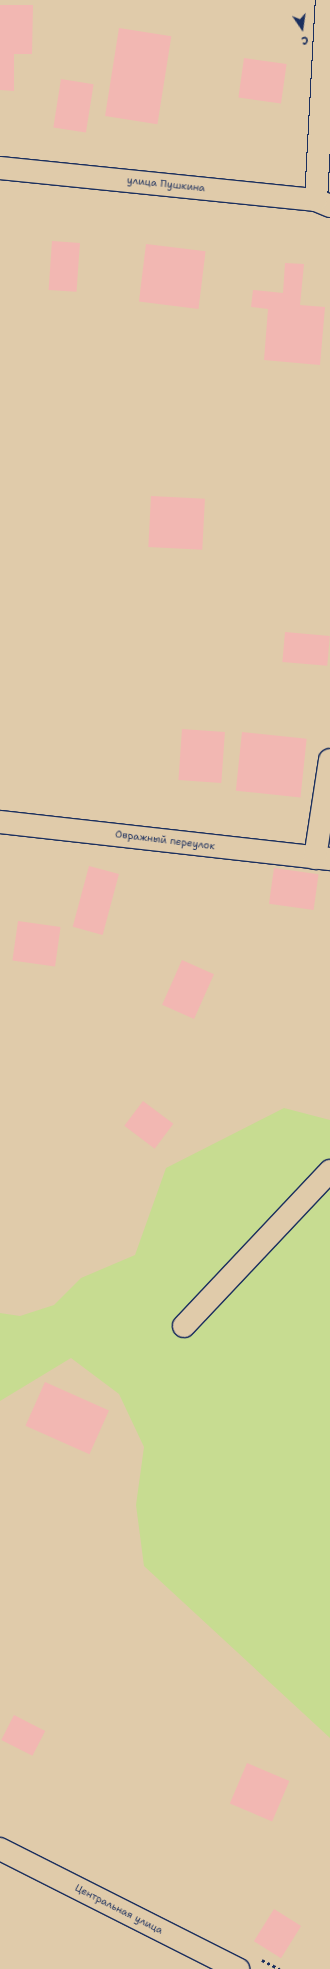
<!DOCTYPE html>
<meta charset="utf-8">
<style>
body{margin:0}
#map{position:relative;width:330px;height:1969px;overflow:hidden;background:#e0cbaa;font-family:"Shantell Sans",sans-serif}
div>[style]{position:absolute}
.green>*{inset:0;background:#c7dc91}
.building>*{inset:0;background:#f2b7b2;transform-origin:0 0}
.path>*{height:2.5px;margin-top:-1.25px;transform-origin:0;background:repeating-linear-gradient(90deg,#1b2f5e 0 3px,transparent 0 6px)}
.roads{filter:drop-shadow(1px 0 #1b2f5e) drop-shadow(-1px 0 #1b2f5e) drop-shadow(0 1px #1b2f5e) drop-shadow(0 -1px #1b2f5e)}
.minor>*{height:22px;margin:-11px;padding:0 11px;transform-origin:11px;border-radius:11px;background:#e0cbaa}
span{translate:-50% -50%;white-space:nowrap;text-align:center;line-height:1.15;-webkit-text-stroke:4px #e0cbaa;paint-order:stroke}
.street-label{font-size:10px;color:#1b2f5e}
.north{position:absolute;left:282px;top:8px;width:40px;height:40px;-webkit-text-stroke:3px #e0cbaa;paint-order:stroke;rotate:167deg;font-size:11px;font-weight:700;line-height:16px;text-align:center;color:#1b2f5e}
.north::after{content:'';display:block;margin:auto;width:14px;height:18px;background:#1b2f5e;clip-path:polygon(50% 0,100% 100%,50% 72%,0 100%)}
</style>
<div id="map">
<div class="green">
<div style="clip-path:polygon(284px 1108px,330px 1120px,330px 1738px,144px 1566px,136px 1505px,144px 1447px,119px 1394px,71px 1358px,0 1401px,0 1313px,20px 1316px,54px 1305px,81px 1278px,135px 1255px,166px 1168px)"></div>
</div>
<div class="building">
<div style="clip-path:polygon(0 5px,33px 5px,32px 54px,14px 54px,14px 91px,0 90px)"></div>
<div style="left:119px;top:28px;width:53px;height:89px;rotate:9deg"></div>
<div style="left:244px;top:58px;width:43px;height:40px;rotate:8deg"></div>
<div style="left:61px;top:79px;width:33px;height:49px;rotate:9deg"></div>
<div style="left:52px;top:241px;width:28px;height:49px;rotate:4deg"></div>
<div style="left:146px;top:244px;width:60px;height:58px;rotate:7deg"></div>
<div style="clip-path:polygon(285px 263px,304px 264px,300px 305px,325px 307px,320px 365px,264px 360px,268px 309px,251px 307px,253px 290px,283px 293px)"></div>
<div style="left:151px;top:496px;width:54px;height:51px;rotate:3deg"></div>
<div style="left:285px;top:632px;width:45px;height:30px;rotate:5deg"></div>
<div style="left:182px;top:729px;width:43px;height:51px;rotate:4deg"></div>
<div style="left:242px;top:732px;width:65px;height:59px;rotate:6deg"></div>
<div style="left:89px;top:866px;width:31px;height:63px;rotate:15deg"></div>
<div style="left:274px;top:868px;width:45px;height:36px;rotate:8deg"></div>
<div style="left:18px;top:921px;width:43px;height:40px;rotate:8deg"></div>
<div style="left:182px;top:960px;width:35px;height:49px;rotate:24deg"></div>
<div style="left:143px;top:1101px;width:38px;height:31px;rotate:37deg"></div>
<div style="left:45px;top:1382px;width:70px;height:48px;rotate:24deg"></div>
<div style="left:14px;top:1715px;width:35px;height:28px;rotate:27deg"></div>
<div style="left:247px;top:1763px;width:46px;height:44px;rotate:23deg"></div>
<div style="left:274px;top:1909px;width:32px;height:38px;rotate:32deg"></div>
</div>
<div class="path">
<div style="left:262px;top:1960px;width:20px;rotate:27deg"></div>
</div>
<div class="roads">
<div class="minor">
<div style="left:0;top:168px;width:318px;rotate:5.8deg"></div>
<div style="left:316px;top:200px;width:15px;rotate:23deg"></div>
<div style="left:316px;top:200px;width:200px;rotate:-86.9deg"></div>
<div style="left:0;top:822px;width:332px;rotate:6.4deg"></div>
<div style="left:315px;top:858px;width:99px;rotate:-81.3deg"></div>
<div style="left:184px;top:1326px;width:213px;rotate:-46.7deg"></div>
<div style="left:0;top:1849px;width:267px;rotate:26.8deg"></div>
</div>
</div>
<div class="street-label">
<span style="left:166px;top:184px;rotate:6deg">улица Пушкина</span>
<span style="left:165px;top:840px;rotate:7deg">Овражный переулок</span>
<span style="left:119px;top:1909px;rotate:27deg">Центральная улица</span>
</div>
<div class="north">С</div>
</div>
